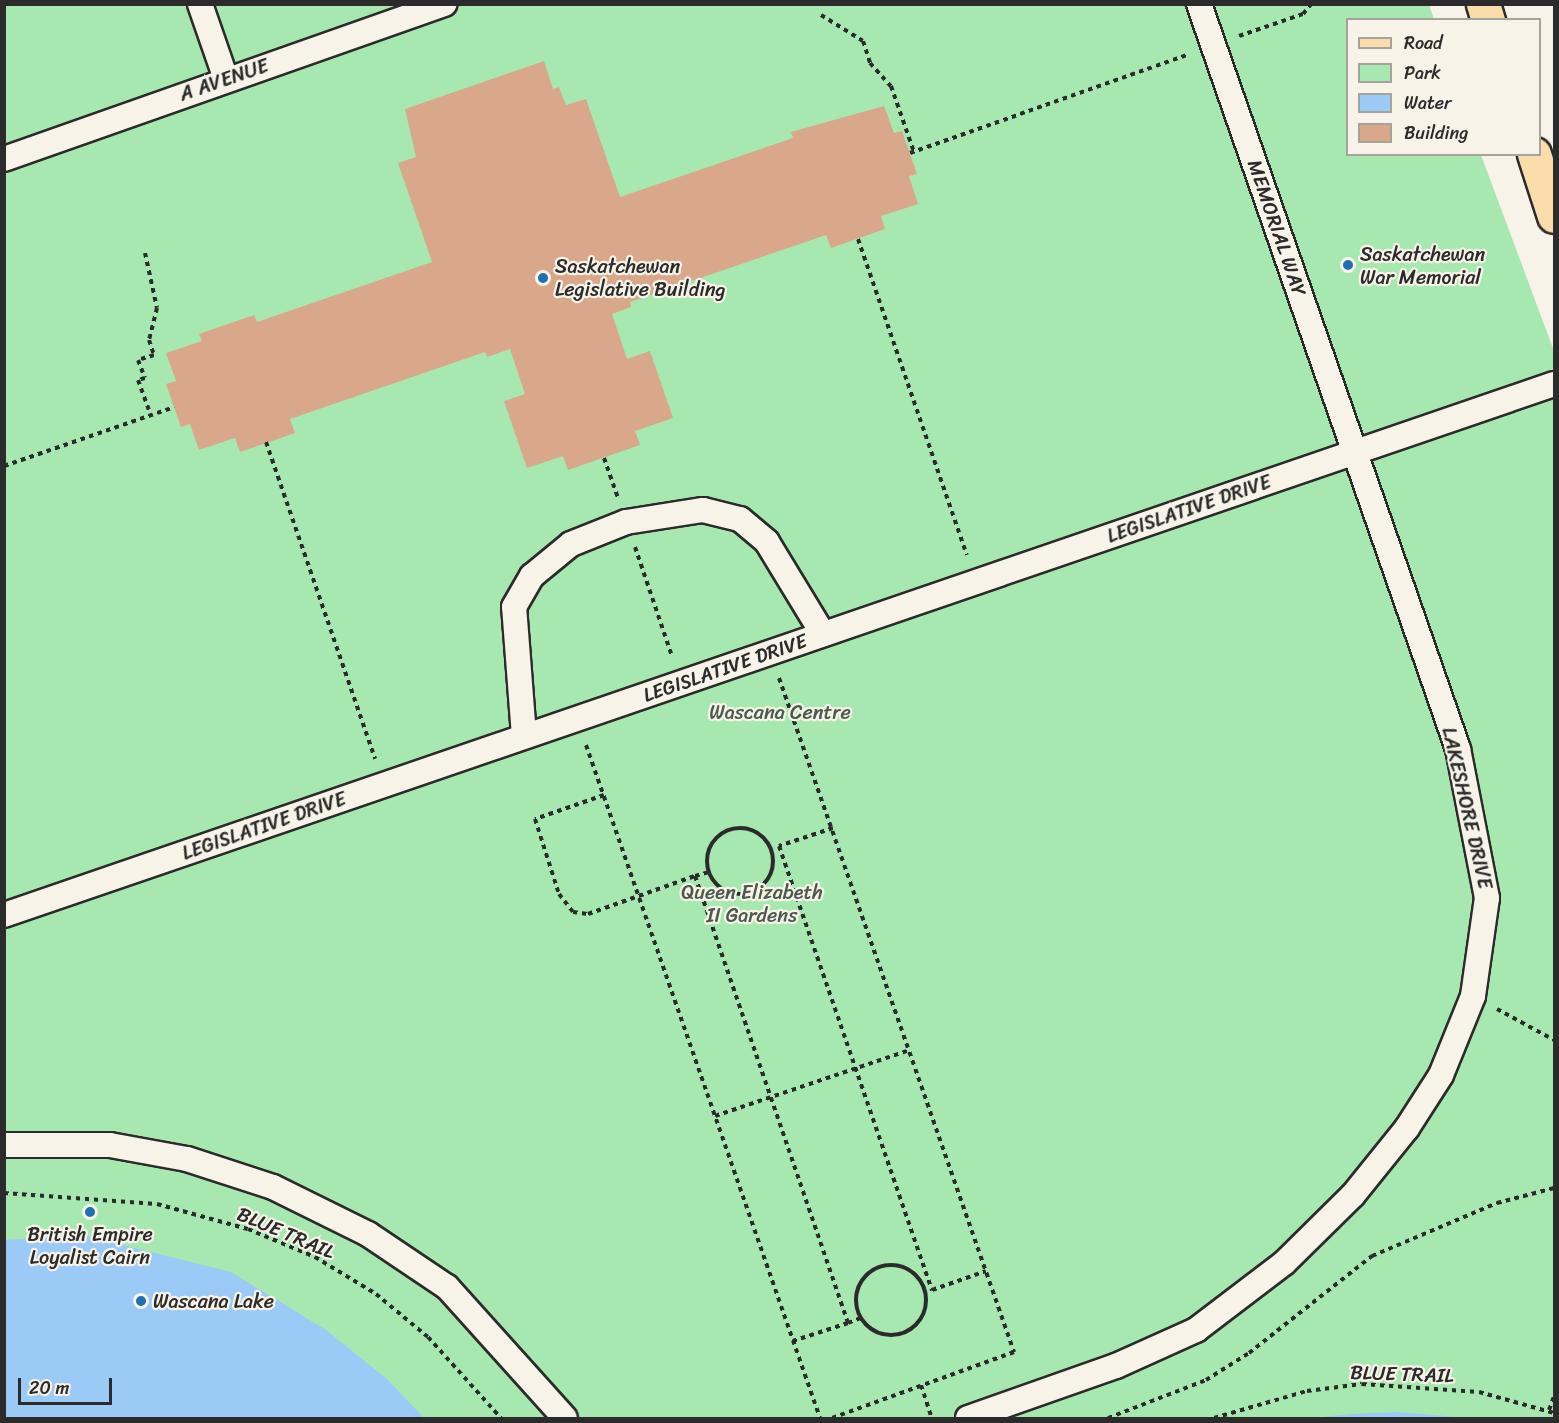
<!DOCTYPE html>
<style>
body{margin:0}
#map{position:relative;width:1559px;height:1423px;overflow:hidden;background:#f7f3e8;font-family:Sriracha,sans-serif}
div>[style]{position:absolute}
.green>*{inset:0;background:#a7e7b0}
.water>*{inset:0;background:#9bcaf6}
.building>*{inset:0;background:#d9a88b}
.path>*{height:4px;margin-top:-2px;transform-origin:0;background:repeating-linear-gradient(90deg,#2b2b2b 0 4.5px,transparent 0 9px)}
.path>.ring{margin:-2px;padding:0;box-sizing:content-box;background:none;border:4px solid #2b2b2b;border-radius:50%}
.roads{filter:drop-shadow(2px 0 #2b2b2b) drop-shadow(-2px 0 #2b2b2b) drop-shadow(0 2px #2b2b2b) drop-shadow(0 -2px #2b2b2b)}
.street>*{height:24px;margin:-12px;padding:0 12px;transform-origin:12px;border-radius:12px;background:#f7f3e8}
.primary>*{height:33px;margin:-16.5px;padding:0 16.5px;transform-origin:16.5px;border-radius:16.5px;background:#faddab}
.dots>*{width:16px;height:16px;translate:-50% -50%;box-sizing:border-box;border:3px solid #f7f3e8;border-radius:50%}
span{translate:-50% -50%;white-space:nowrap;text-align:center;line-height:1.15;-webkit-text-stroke:4.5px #f7f3e8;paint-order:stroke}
.street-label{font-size:20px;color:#2b2b2b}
.poi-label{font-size:20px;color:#2b2b2b}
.left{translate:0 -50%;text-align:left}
.park-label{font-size:20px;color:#4a5a4c}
.frame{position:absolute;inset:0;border:6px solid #2b2b2b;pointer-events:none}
.legend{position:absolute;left:1346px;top:18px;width:195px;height:138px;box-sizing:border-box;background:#f7f3e8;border:2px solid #a5a39c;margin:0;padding:8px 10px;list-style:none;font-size:18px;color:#2b2b2b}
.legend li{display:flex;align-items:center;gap:12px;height:30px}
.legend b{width:30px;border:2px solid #a5a39c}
.scale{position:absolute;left:18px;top:1378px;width:94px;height:27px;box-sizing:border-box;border:3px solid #2b2b2b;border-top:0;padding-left:8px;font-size:18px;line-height:21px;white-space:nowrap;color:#2b2b2b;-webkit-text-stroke:4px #f7f3e8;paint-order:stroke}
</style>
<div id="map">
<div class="green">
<div style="clip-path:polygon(4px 5px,1429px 5px,1434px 19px,1348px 20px,1348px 154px,1481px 155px,1554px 351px,1554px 1418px,5px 1418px)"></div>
</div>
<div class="water">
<div style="clip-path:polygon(82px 1235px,231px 1272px,326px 1330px,388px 1380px,424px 1418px,5px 1418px,5px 1240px)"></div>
<div style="clip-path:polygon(1397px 1412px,1470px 1418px,1311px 1418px,1351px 1414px)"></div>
</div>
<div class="building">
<div style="clip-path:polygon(544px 61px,553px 89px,559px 87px,566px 105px,586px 99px,620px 197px,793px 138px,791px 132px,884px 106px,894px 133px,902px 131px,917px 174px,909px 176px,918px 204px,881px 216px,885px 229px,831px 248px,826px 235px,630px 302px,631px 307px,612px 314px,627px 359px,650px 351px,673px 418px,635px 431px,640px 445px,568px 470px,563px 456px,527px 468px,504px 401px,525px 394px,510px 349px,487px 357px,485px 352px,290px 419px,295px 433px,240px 452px,235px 438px,199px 450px,190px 424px,181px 427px,166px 384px,176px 381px,166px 353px,202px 341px,199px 334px,254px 315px,257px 322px,432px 262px,398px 163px,416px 157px,405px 109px)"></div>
</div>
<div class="path">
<div style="left:821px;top:15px;width:49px;rotate:31.8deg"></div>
<div style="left:863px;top:41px;width:23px;rotate:72deg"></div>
<div style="left:870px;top:63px;width:31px;rotate:48deg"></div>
<div style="left:891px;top:86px;width:70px;rotate:70.8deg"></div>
<div style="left:1239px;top:36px;width:68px;rotate:-19deg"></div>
<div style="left:1303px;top:14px;width:13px;rotate:-51deg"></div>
<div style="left:910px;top:153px;width:294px;rotate:-19.5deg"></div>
<div style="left:858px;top:239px;width:334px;rotate:71deg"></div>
<div style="left:145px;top:253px;width:56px;rotate:77.7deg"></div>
<div style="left:157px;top:308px;width:33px;rotate:104deg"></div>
<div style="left:149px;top:340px;width:16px;rotate:72deg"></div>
<div style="left:154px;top:355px;width:17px;rotate:163deg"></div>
<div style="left:138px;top:360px;width:19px;rotate:69deg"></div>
<div style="left:145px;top:378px;width:7px;rotate:164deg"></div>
<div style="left:138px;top:380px;width:37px;rotate:70deg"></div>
<div style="left:266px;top:442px;width:335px;rotate:71deg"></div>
<div style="left:604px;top:458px;width:42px;rotate:70.7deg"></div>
<div style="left:4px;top:466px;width:180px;rotate:-19.1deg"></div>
<div style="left:635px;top:547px;width:115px;rotate:71.3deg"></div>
<div style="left:779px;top:678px;width:714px;rotate:70.78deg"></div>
<div style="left:1014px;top:1352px;width:194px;rotate:160.1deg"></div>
<div style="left:586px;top:745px;width:713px;rotate:70.83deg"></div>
<div style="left:604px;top:795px;width:73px;rotate:160.8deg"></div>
<div style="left:535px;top:819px;width:79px;rotate:72.3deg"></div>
<div style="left:559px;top:894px;width:23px;rotate:52deg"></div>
<div style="left:573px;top:912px;width:15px;rotate:8deg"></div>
<div style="left:588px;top:914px;width:114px;rotate:-19.6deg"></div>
<div style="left:695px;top:876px;width:472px;rotate:71.1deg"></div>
<div style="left:848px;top:1323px;width:58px;rotate:161.9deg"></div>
<div style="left:833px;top:828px;width:57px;rotate:161.6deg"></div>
<div style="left:779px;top:846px;width:470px;rotate:71deg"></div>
<div style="left:932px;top:1290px;width:57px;rotate:-19.4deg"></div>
<div class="ring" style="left:707px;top:828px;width:62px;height:62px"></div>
<div style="left:695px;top:876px;width:15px;rotate:-16deg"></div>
<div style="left:1497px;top:1009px;width:65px;rotate:28.5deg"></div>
<div style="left:715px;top:1116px;width:206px;rotate:-18.7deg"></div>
<div style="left:4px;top:1193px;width:153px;rotate:4.1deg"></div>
<div style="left:157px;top:1204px;width:94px;rotate:15.4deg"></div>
<div style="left:248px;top:1229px;width:73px;rotate:22.7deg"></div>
<div style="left:315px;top:1257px;width:71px;rotate:31.2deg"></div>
<div style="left:376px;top:1294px;width:67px;rotate:39.6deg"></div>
<div style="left:428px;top:1337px;width:109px;rotate:48deg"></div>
<div class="ring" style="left:856px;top:1265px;width:66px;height:66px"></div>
<div style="left:848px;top:1323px;width:14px;rotate:-21deg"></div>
<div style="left:921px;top:1385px;width:35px;rotate:72deg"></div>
<div style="left:1549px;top:1410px;width:15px;rotate:-70deg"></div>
<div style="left:1108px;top:1418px;width:105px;rotate:-21.2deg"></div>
<div style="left:1206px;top:1380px;width:51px;rotate:-32.1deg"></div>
<div style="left:1249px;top:1353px;width:157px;rotate:-38.3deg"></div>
<div style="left:1372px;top:1256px;width:136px;rotate:-23deg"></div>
<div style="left:1497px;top:1203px;width:59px;rotate:-14.7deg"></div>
<div style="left:1214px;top:1418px;width:97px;rotate:-16.2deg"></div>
<div style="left:1307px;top:1391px;width:55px;rotate:-7.3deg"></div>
<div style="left:1362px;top:1384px;width:117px;rotate:3.9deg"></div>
<div style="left:1479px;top:1392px;width:78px;rotate:15.6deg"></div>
</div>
<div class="roads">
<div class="street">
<div style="left:200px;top:4px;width:79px;rotate:70.9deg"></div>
<div style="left:4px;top:159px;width:467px;rotate:-19.4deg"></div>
<div style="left:524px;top:736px;width:129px;rotate:-94.4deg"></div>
<div style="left:514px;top:607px;width:36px;rotate:-60deg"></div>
<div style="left:532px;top:576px;width:50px;rotate:-39.4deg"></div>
<div style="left:571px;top:544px;width:59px;rotate:-21.8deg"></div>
<div style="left:626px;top:522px;width:78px;rotate:-8.9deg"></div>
<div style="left:703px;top:510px;width:38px;rotate:14deg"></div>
<div style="left:740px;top:519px;width:35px;rotate:40deg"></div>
<div style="left:767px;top:542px;width:108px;rotate:58.7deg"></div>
<div style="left:4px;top:915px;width:1638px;rotate:-18.91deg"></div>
<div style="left:4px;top:1145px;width:106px"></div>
<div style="left:110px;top:1145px;width:78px;rotate:10.3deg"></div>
<div style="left:187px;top:1159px;width:90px;rotate:18deg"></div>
<div style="left:273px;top:1187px;width:106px;rotate:26.3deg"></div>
<div style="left:368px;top:1234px;width:95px;rotate:33.9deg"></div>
<div style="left:447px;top:1287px;width:176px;rotate:48deg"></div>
<div style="left:968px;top:1418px;width:157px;rotate:-19.4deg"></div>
<div style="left:1116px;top:1366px;width:88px;rotate:-24.2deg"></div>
<div style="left:1196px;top:1330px;width:111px;rotate:-37.3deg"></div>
<div style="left:1284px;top:1263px;width:97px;rotate:-44.6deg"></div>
<div style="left:1353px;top:1195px;width:86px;rotate:-51.1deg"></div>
<div style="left:1407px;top:1128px;width:63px;rotate:-57.3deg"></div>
<div style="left:1441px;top:1075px;width:85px;rotate:-67.9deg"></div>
<div style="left:1473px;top:996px;width:99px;rotate:-81.9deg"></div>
<div style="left:1487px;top:898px;width:152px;rotate:-101deg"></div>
<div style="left:1458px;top:749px;width:789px;rotate:-109.17deg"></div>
</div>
<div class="primary">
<div style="left:1483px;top:4px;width:17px;rotate:73deg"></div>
<div style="left:1534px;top:154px;width:65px;rotate:72.1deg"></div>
</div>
</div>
<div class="dots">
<div style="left:1348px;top:265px;background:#1f6fb2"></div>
<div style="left:543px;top:278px;background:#1f6fb2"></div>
<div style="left:90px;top:1212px;background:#1f6fb2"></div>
<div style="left:141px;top:1301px;background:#1f6fb2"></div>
</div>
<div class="street-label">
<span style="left:224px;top:80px;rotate:-19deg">A AVENUE</span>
<span style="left:1277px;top:228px;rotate:71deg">MEMORIAL WAY</span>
<span style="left:1189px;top:509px;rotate:-19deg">LEGISLATIVE DRIVE</span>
<span style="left:725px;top:668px;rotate:-19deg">LEGISLATIVE DRIVE</span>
<span style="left:1467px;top:808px;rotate:77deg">LAKESHORE DRIVE</span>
<span style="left:264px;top:826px;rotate:-19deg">LEGISLATIVE DRIVE</span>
<span style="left:286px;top:1233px;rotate:23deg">BLUE TRAIL</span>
<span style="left:1402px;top:1374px;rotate:2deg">BLUE TRAIL</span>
</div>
<div class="poi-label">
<span class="left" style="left:1360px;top:266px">Saskatchewan<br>War Memorial</span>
<span class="left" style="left:555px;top:278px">Saskatchewan<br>Legislative Building</span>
<span style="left:90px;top:1246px">British Empire<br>Loyalist Cairn</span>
<span class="left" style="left:153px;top:1301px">Wascana Lake</span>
</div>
<div class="park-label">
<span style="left:780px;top:712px">Wascana Centre</span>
<span style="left:752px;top:904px">Queen Elizabeth<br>II Gardens</span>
</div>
<div class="frame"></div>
<ul class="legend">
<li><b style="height:8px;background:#faddab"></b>Road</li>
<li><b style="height:16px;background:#a7e7b0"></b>Park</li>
<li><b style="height:16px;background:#9bcaf6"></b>Water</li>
<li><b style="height:16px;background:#d9a88b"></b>Building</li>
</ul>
<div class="scale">20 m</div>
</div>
